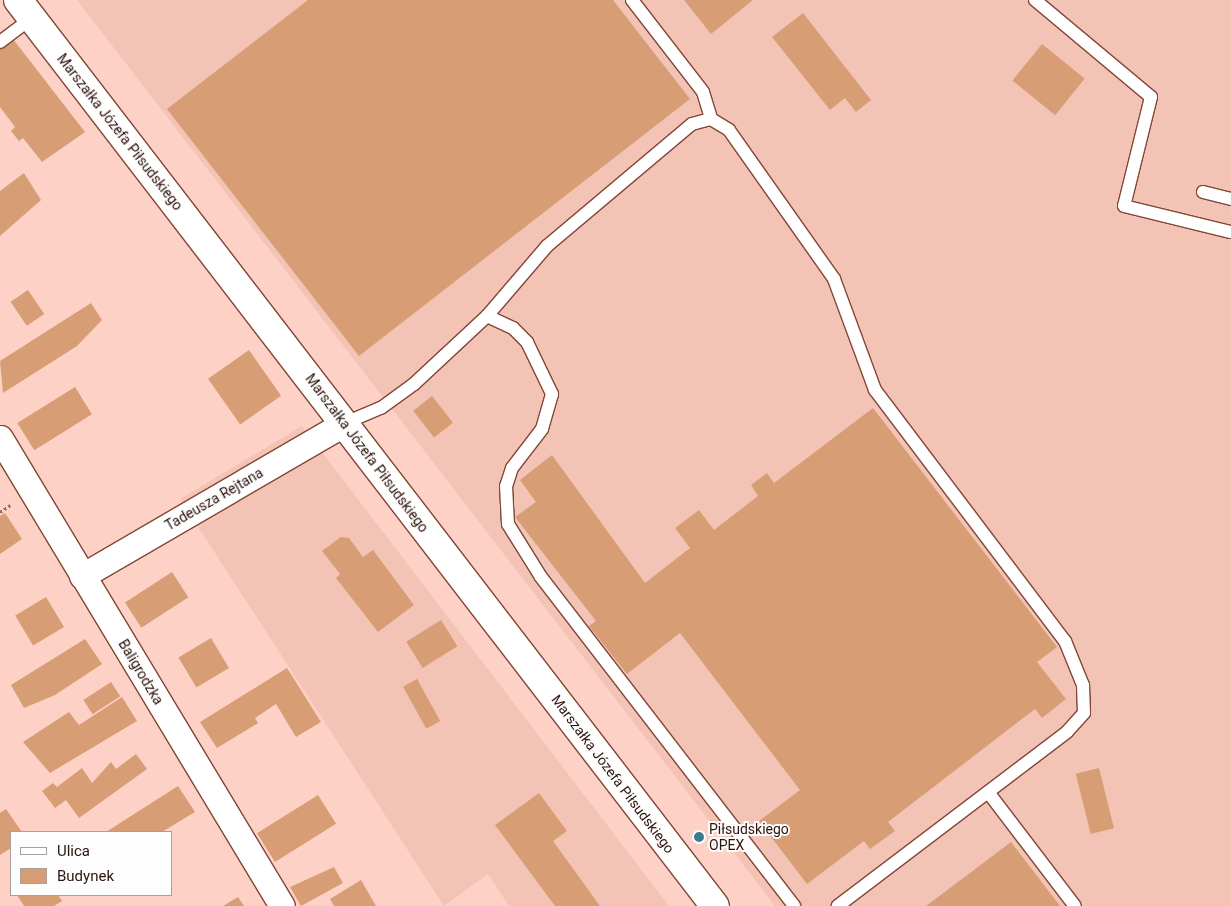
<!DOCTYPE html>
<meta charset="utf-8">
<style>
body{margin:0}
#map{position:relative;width:1231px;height:906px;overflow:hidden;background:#fdd1c5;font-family:Roboto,sans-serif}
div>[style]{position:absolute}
.built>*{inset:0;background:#f3c3b6}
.building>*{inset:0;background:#d79e76;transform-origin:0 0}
.path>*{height:3px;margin-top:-1.5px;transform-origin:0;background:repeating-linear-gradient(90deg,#8d6b62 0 2.5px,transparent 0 5px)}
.roads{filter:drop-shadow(1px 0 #824635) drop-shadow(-1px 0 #824635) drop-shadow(0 1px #824635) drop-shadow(0 -1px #824635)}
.lane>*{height:12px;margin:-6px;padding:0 6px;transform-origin:6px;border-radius:6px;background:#fff}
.street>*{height:25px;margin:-12.5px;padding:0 12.5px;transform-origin:12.5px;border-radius:12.5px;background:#fff}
.secondary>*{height:28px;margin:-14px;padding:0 14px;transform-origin:14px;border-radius:14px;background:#fff}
.dots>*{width:14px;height:14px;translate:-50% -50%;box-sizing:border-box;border:2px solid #fdfdfd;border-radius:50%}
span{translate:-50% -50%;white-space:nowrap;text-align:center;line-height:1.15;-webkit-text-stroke:4px #fdfdfd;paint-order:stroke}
.street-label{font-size:14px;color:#2c130c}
.poi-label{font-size:14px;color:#2c130c}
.left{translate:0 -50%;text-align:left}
.legend{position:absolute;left:10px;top:831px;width:162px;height:65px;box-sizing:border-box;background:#fdfdfd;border:1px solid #a99f9d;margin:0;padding:6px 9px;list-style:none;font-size:15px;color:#2c130c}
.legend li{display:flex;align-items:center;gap:10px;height:25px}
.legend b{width:25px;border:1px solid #a99f9d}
</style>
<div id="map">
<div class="built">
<div style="clip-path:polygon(77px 0,1231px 0,1231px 906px,775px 906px)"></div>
<div style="clip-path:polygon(302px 426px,669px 906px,509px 906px,488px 874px,444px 906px,180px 499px)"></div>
</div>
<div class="building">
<div style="clip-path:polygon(308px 0,613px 0,690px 99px,359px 356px,167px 109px)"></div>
<div style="clip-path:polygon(684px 0,753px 0,711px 34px)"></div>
<div style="clip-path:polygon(803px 13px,871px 100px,856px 112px,845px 98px,830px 110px,772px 37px)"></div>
<div style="clip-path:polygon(13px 39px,85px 132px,42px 162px,23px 138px,19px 141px,11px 131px,15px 127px,0 107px,0 49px)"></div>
<div style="left:1042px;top:44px;width:55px;height:47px;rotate:39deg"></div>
<div style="clip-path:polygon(24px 173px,41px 200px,0 236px,0 191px)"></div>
<div style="left:28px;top:290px;width:29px;height:21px;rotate:56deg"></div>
<div style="clip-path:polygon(91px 303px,102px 320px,77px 346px,3px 393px,0 361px)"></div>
<div style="left:249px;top:350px;width:56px;height:50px;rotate:55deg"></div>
<div style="left:75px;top:387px;width:32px;height:68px;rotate:58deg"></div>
<div style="left:432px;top:396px;width:34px;height:24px;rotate:52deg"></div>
<div style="clip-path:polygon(873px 408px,1057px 647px,1037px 662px,1066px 699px,1042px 718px,1035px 709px,888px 822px,895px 831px,870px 849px,864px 841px,807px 884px,759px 821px,800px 790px,680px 633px,627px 674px,589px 626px,596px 621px,515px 517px,536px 502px,520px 480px,552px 455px,645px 583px,690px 548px,675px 528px,699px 510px,714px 530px,758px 496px,751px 485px,767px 473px,774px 483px)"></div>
<div style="clip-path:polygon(5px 513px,22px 539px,0 554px,0 516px)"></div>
<div style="clip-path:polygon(341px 537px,349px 538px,363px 557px,373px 550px,414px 605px,378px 632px,336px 578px,340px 574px,322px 551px)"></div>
<div style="left:172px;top:572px;width:30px;height:56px;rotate:57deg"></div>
<div style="left:46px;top:597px;width:35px;height:36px;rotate:59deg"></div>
<div style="left:441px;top:620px;width:31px;height:41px;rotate:58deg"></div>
<div style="left:211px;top:638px;width:35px;height:38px;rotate:59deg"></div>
<div style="clip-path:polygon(85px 639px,102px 664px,55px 695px,24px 708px,11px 685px)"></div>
<div style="clip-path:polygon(287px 668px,321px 722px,296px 737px,276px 704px,255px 718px,258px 723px,217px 748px,200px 722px)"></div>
<div style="left:417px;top:679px;width:48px;height:16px;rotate:61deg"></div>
<div style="left:111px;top:682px;width:17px;height:33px;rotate:57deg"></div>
<div style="clip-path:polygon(122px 697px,137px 721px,50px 773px,23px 742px,69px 712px,79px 725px)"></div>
<div style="clip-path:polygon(136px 754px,147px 769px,79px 818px,66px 800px,55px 808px,42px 791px,53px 783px,57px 787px,82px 768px,92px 783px,111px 762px,116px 769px)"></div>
<div style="left:1099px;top:768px;width:62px;height:24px;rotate:76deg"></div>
<div style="clip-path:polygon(178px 786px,195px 812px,162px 832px,106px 832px)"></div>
<div style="clip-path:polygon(539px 793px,567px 831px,553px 841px,600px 906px,555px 906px,495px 825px)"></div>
<div style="left:318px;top:795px;width:34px;height:72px;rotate:58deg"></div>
<div style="clip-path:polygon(6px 809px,22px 832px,11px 832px,11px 848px,0 855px,0 813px)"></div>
<div style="clip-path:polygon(1011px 842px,1060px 906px,926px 906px)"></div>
<div style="clip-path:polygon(334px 867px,343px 883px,301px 906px,290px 887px)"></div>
<div style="clip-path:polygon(361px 880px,376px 906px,334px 906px,330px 899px)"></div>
<div style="clip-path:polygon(17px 895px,58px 895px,62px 901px,54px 906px,24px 906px)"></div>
<div style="clip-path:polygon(238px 897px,244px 906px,223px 906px)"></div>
</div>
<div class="path">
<div style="left:0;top:512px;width:14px;rotate:-34deg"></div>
</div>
<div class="roads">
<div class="lane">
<div style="left:632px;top:0;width:116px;rotate:52.3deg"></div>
<div style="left:703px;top:92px;width:28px;rotate:73deg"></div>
<div style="left:711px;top:119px;width:21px;rotate:31deg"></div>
<div style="left:729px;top:130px;width:182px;rotate:54.8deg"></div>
<div style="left:834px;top:279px;width:118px;rotate:69.7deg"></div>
<div style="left:875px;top:390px;width:315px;rotate:52.9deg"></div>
<div style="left:1065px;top:641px;width:48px;rotate:67.8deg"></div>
<div style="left:1083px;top:685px;width:28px;rotate:88deg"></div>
<div style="left:1084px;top:713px;width:25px;rotate:132deg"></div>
<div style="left:1067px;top:732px;width:288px;rotate:142.8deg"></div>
<div style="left:1035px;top:0;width:151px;rotate:39.9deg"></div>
<div style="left:1151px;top:97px;width:112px;rotate:103.9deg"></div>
<div style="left:1124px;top:206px;width:110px;rotate:13.7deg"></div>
<div style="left:0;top:42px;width:40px;rotate:-37deg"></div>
<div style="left:1203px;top:192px;width:29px;rotate:14deg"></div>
<div style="left:487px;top:316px;width:29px;rotate:25deg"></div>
<div style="left:513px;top:328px;width:20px;rotate:45deg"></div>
<div style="left:527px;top:342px;width:58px;rotate:64.3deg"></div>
<div style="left:552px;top:394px;width:36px;rotate:106deg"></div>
<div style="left:542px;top:429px;width:49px;rotate:127.6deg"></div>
<div style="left:512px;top:468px;width:19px;rotate:108deg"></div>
<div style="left:506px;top:486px;width:38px;rotate:87deg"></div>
<div style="left:508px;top:524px;width:62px;rotate:58.1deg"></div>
<div style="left:541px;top:577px;width:415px;rotate:52.4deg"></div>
<div style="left:345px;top:423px;width:39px;rotate:-23deg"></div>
<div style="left:381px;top:408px;width:41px;rotate:-36deg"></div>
<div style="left:414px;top:384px;width:100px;rotate:-43deg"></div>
<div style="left:487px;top:316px;width:92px;rotate:-49.4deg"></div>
<div style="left:547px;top:246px;width:189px;rotate:-40.1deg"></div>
<div style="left:692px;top:124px;width:20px;rotate:-15deg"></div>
<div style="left:988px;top:792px;width:143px;rotate:52.7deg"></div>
</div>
<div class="street">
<div style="left:0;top:438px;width:546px;rotate:58.93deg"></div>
<div style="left:82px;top:576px;width:304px;rotate:-30.2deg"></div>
</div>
<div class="secondary">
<div style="left:18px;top:0;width:1143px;rotate:52.43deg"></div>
</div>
</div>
<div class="dots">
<div style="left:699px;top:837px;background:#3a7c8d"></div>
</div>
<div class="street-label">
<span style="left:120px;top:132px;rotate:52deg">Marszałka Józefa Piłsudskiego</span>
<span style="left:367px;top:453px;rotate:53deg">Marszałka Józefa Piłsudskiego</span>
<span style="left:214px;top:499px;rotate:-30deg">Tadeusza Rejtana</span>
<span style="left:141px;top:672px;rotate:59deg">Baligrodzka</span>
<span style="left:613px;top:774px;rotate:53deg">Marszałka Józefa Piłsudskiego</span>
</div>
<div class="poi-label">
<span class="left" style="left:709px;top:837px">Piłsudskiego<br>OPEX</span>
</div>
<ul class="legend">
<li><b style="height:6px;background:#fff"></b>Ulica</li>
<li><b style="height:14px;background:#d79e76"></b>Budynek</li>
</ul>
</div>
